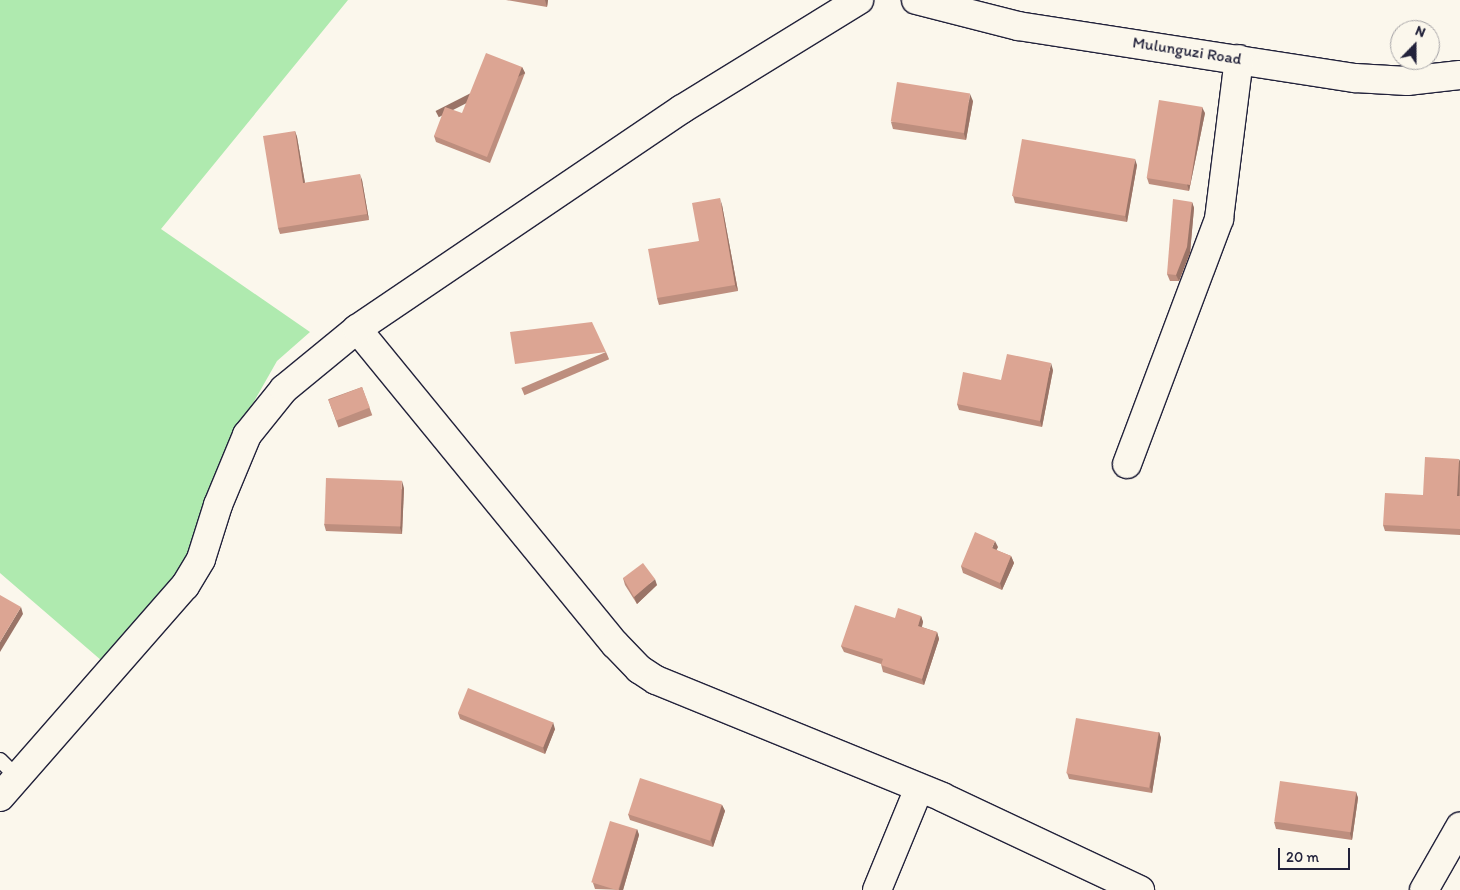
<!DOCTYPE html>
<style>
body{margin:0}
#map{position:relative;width:1460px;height:890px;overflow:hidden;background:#fbf7ec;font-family:Itim,sans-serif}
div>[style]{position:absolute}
.green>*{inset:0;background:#afeaaf}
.roads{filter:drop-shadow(1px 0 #22223b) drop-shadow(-1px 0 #22223b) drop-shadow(0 1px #22223b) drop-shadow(0 -1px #22223b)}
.service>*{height:14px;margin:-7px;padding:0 7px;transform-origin:7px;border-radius:7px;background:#fbf7ec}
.minor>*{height:28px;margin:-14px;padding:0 14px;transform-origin:14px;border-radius:14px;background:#fbf7ec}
.wall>*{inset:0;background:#bd8e7e;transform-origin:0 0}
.shaded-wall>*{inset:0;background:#9a7467;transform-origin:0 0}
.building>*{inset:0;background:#dca593;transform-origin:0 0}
span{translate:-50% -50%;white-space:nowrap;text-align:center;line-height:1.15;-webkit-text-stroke:5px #fbf7ec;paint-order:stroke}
.street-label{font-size:16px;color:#22223b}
.north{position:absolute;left:1390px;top:20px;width:50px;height:50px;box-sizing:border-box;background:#fbf7ec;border:1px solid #a4a2a5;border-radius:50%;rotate:22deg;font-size:14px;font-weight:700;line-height:20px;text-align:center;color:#22223b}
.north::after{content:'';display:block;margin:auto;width:18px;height:22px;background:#22223b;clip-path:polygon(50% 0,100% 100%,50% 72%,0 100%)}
.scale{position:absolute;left:1278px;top:848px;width:72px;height:22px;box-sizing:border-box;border:2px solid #22223b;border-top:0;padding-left:6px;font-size:15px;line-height:18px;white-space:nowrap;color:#22223b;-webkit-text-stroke:4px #fbf7ec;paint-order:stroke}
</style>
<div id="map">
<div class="green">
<div style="clip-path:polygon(0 0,348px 0,161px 229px,310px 332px,277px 361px,252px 405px,218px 499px,188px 555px,109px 667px,0 573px)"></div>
</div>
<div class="roads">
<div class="service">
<div style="left:0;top:760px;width:24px;rotate:45deg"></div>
</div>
<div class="minor">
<div style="left:916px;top:0;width:105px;rotate:14.3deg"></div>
<div style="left:1018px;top:26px;width:341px;rotate:8.8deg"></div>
<div style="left:1355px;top:78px;width:52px;rotate:3.3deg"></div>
<div style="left:1407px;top:81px;width:53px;rotate:-6.5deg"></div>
<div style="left:357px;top:329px;width:407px;rotate:50.7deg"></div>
<div style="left:615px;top:644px;width:35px;rotate:46deg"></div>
<div style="left:639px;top:669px;width:20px;rotate:33deg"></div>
<div style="left:656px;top:680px;width:309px;rotate:22.2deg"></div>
<div style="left:942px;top:797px;width:219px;rotate:25.2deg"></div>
<div style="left:1127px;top:464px;width:262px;rotate:-69.4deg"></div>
<div style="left:1219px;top:219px;width:161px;rotate:-82.9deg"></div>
<div style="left:0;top:797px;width:281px;rotate:-48.8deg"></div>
<div style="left:185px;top:586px;width:31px;rotate:-59deg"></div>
<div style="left:201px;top:559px;width:57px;rotate:-72.5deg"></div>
<div style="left:218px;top:505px;width:76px;rotate:-67.5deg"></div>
<div style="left:247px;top:435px;width:59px;rotate:-51.2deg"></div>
<div style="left:284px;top:389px;width:94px;rotate:-39.4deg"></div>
<div style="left:357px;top:329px;width:392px;rotate:-34.1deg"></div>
<div style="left:682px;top:109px;width:208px;rotate:-31.6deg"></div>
<div style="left:877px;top:890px;width:110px;rotate:-67.6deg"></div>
<div style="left:1424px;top:890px;width:73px;rotate:-60.3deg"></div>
</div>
</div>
<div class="wall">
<div style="clip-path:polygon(506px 0,548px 0,547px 7px)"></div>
<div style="clip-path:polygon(522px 67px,525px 73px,490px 163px,436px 142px,434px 136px)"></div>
<div style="clip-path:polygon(973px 101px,966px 140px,893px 129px,891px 122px)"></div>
<div style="clip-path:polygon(1205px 113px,1189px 191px,1149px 184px,1147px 178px)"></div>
<div style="clip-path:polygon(295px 131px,297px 137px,305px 183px,362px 180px,369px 220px,280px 234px,278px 228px)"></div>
<div style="clip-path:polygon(1137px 165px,1127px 222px,1015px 203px,1013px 196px)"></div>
<div style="clip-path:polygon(1192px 202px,1194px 208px,1190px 253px,1179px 281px,1170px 281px,1167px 274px)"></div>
<div style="clip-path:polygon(722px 205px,738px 291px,659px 305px,657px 298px,699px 241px)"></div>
<div style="left:606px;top:352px;width:8px;height:92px;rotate:67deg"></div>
<div style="clip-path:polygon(1053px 370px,1042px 427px,959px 410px,957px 404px,1001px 380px)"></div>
<div style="left:362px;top:387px;width:30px;height:36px;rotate:70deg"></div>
<div style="clip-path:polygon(1460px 461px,1460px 535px,1385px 531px,1383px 525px,1423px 495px)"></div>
<div style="clip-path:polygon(404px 488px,402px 534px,326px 531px,324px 524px)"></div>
<div style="clip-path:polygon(998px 547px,996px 550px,1011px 556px,1014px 563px,1002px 590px,963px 573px,961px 566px)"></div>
<div style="clip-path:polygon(623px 578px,657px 585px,637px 604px,625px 585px)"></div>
<div style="clip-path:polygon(921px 616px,923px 622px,922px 627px,937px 632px,939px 639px,924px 685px,883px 672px,881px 664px,844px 652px,841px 646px,895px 618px)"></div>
<div style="clip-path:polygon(458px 713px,555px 729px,545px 754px,460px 719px)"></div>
<div style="clip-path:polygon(1159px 732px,1161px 738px,1152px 793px,1069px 779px,1067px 773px)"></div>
<div style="clip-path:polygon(1356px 792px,1358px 798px,1352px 840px,1276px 829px,1274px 822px)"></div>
<div style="clip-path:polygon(722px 805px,725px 811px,713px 847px,630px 820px,628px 814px)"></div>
<div style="clip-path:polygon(637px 829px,639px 835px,623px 890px,595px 889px,593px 883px)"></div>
</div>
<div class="shaded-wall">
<div style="clip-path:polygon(545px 0,548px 0,547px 7px)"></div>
<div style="left:522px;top:67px;width:7px;height:97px;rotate:63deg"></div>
<div style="clip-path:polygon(970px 94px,973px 101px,966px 140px,964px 134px)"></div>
<div style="clip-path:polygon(1202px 107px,1205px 113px,1189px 191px,1187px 184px)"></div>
<div style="clip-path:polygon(295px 131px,297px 137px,306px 189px,303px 183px)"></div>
<div style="clip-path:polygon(1135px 159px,1137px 165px,1127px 222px,1125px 215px)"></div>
<div style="clip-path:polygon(360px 174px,362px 180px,369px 220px,367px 214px)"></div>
<div style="clip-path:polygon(720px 198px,722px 205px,738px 291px,735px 285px)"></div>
<div style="clip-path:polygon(1192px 202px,1194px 208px,1190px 253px,1179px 281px,1176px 275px)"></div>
<div style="clip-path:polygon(1051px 363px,1053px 370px,1042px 427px,1040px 421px)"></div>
<div style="clip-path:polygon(1459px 459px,1460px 461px,1459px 502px,1457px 496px)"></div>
<div style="clip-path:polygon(402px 481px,404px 488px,402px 534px,400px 528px)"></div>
<div style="clip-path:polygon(995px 541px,998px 547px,994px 555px,992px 548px)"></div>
<div style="clip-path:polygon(1011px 556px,1014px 563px,1002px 590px,1000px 583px)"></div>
<div style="clip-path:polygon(655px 579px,657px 585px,637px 604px,634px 597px)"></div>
<div style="clip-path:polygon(21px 607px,23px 614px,0 652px,0 642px)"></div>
<div style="clip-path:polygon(921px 616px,923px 622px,920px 632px,918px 626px)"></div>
<div style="clip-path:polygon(937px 632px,939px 639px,924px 685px,922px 679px)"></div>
<div style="clip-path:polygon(553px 722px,555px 729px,545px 754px,543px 747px)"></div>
<div style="clip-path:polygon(1159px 732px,1161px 738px,1152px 793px,1150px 787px)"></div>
<div style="clip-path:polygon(1356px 792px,1358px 798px,1352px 840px,1350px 834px)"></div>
<div style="clip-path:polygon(722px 805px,725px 811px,713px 847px,711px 840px)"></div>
<div style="clip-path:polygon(637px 829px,639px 835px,623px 890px,619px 890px)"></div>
</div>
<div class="building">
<div style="clip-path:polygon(486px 53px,522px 67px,487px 157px,434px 136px,445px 107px,462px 113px)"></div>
<div style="left:897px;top:82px;width:74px;height:40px;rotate:9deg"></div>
<div style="left:1159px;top:100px;width:44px;height:79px;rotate:9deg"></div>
<div style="clip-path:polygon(295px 131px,303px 183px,360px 174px,367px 214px,278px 228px,263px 136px)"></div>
<div style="left:1022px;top:139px;width:115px;height:58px;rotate:10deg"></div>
<div style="clip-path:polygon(720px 198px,735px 285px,657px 298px,648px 249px,699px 241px,692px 203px)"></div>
<div style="clip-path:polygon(1173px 199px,1192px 202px,1187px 247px,1176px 275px,1167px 274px)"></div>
<div style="clip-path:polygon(592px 322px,606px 352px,515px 364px,510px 332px)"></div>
<div style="clip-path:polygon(1007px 354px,1051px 363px,1040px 421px,957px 404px,963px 372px,1001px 380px)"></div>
<div style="left:362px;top:387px;width:22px;height:36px;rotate:69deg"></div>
<div style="clip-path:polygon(1425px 457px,1459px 459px,1457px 496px,1460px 496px,1460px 529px,1383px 525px,1385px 493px,1423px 495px)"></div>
<div style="left:326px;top:478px;width:76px;height:46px;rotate:2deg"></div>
<div style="clip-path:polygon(975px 532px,995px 541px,992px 548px,1011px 556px,1000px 583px,961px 566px)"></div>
<div style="clip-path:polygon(643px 563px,655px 579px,634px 597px,623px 578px)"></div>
<div style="clip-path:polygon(0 595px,21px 607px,0 642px)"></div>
<div style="clip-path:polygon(855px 605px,895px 618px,898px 608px,921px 616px,918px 626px,937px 632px,922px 679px,881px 665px,883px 659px,841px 646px)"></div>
<div style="left:468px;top:688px;width:92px;height:27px;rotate:22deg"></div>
<div style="left:1076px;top:718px;width:84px;height:56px;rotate:10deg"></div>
<div style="left:640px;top:778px;width:86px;height:38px;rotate:18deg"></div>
<div style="left:1280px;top:781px;width:77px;height:41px;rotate:8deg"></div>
<div style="left:610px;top:821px;width:28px;height:64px;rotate:17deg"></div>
</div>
<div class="street-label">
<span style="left:1187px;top:51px;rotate:9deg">Mulunguzi Road</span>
</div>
<div class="north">N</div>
<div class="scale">20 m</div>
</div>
